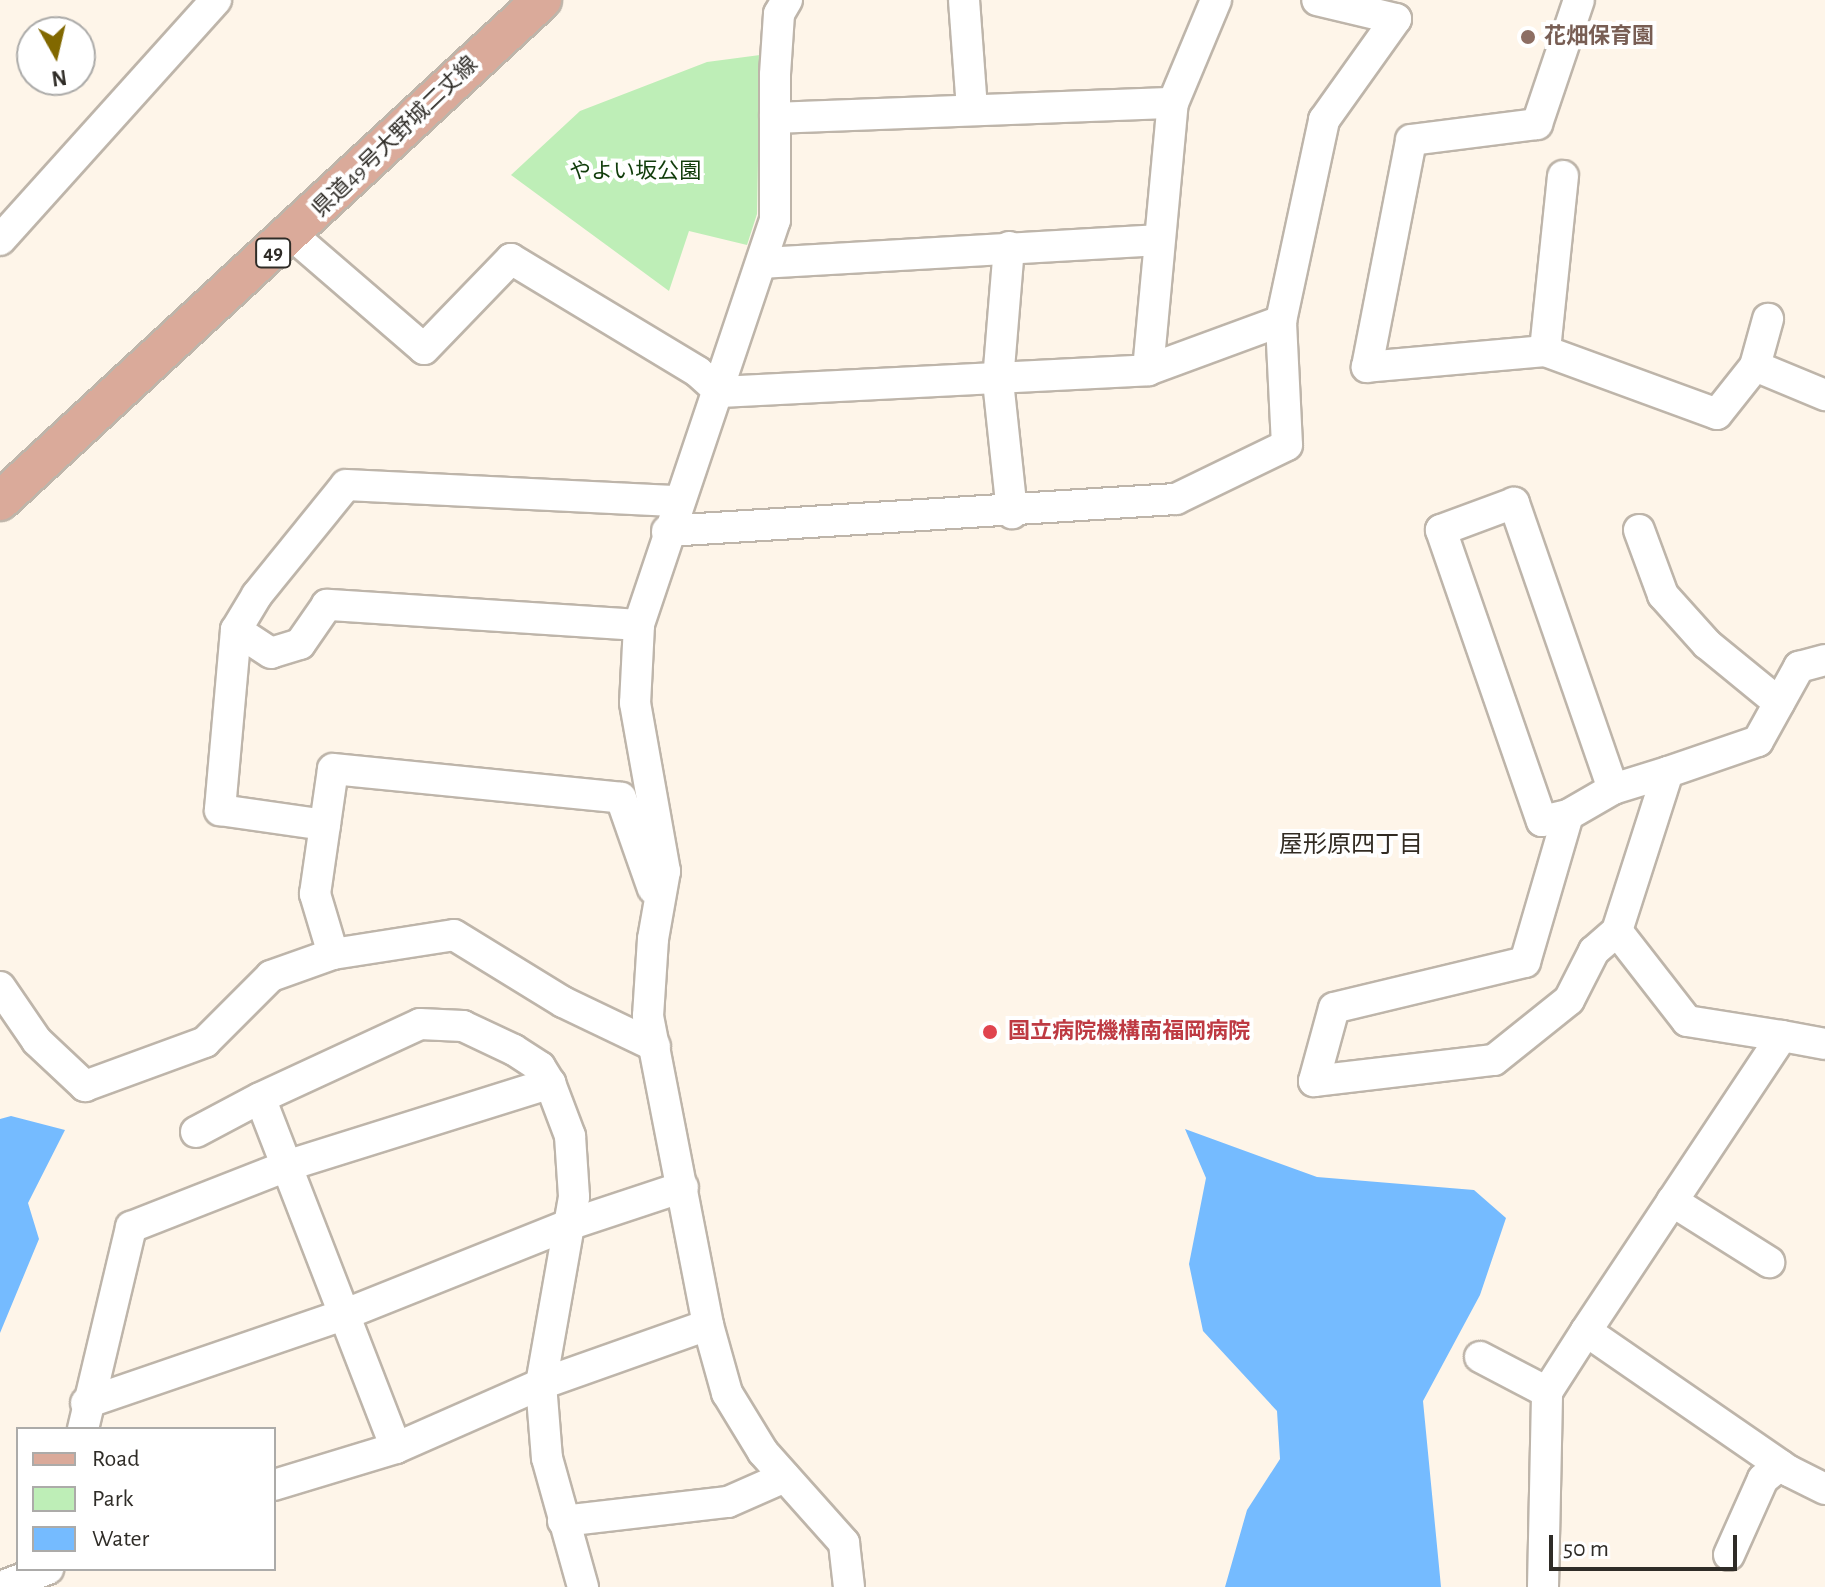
<!DOCTYPE html>
<meta charset="utf-8">
<style>
body{margin:0}
#map{position:relative;width:1825px;height:1587px;overflow:hidden;background:#fef5e9;font-family:"Alegreya Sans","Noto Sans JP",sans-serif}
div>[style]{position:absolute}
.green>*{inset:0;background:#beeeb7}
.water>*{inset:0;background:#75bbff}
.roads{filter:drop-shadow(2px 0 #beb5aa) drop-shadow(-2px 0 #beb5aa) drop-shadow(0 2px #beb5aa) drop-shadow(0 -2px #beb5aa)}
.minor>*{height:30px;margin:-15px;padding:0 15px;transform-origin:15px;border-radius:15px;background:#fff}
.major>*{height:38px;margin:-19px;padding:0 19px;transform-origin:19px;border-radius:19px;background:#daaa9a}
.dots>*{width:22px;height:22px;translate:-50% -50%;box-sizing:border-box;border:4px solid #fff;border-radius:50%}
span{translate:-50% -50%;white-space:nowrap;text-align:center;line-height:1.15;-webkit-text-stroke:8px #fff;paint-order:stroke}
.shield-label span{padding:2px 6px;background:#fff;border:2px solid;border-radius:6px;-webkit-text-stroke-width:0}
.shield-label{font-size:20px;color:#2f2c27;font-weight:700}
.education-label{font-size:22px;color:#785e54;font-weight:700}
.left{translate:0 -50%;text-align:left}
.street-label{font-size:22px;color:#2f2c27}
.park-label{font-size:22px;color:#113c0b}
.health-label{font-size:22px;color:#be3a42;font-weight:700}
.neighbourhood-label{font-size:24px;color:#322b22}
.legend{position:absolute;left:16px;top:1427px;width:260px;height:144px;box-sizing:border-box;background:#fff;border:2px solid #acaba9;margin:0;padding:10px 14px;list-style:none;font-size:24px;color:#2f2c27}
.legend li{display:flex;align-items:center;gap:16px;height:40px}
.legend b{width:40px;border:2px solid #acaba9}
.north{position:absolute;left:16px;top:16px;width:80px;height:80px;box-sizing:border-box;background:#fff;border:2px solid #acaba9;border-radius:50%;rotate:172deg;font-size:22px;font-weight:700;line-height:32px;text-align:center;color:#2f2c27}
.north::after{content:'';display:block;margin:auto;width:28px;height:36px;background:#816800;clip-path:polygon(50% 0,100% 100%,50% 72%,0 100%)}
.scale{position:absolute;left:1549px;top:1535px;width:188px;height:36px;box-sizing:border-box;border:4px solid #2f2c27;border-top:0;padding-left:10px;font-size:24px;line-height:28px;white-space:nowrap;color:#2f2c27;-webkit-text-stroke:6px #fff;paint-order:stroke}
</style>
<div id="map">
<div class="green">
<div style="clip-path:polygon(760px 55px,757px 214px,747px 245px,689px 231px,669px 291px,511px 175px,580px 111px,707px 62px)"></div>
</div>
<div class="water">
<div style="clip-path:polygon(11px 1116px,65px 1130px,28px 1203px,39px 1239px,0 1333px,0 1119px)"></div>
<div style="clip-path:polygon(1185px 1129px,1317px 1177px,1474px 1190px,1506px 1218px,1480px 1295px,1423px 1401px,1441px 1587px,1225px 1587px,1247px 1510px,1280px 1459px,1277px 1411px,1203px 1331px,1189px 1264px,1206px 1178px)"></div>
</div>
<div class="roads">
<div class="minor">
<div style="left:787px;top:0;width:16px;rotate:120deg"></div>
<div style="left:779px;top:14px;width:61px;rotate:93.8deg"></div>
<div style="left:775px;top:75px;width:145px;rotate:90deg"></div>
<div style="left:775px;top:220px;width:427px;rotate:108.6deg"></div>
<div style="left:639px;top:625px;width:78px;rotate:92.9deg"></div>
<div style="left:635px;top:703px;width:171px;rotate:79.9deg"></div>
<div style="left:665px;top:871px;width:69px;rotate:100deg"></div>
<div style="left:653px;top:939px;width:77px;rotate:93.7deg"></div>
<div style="left:648px;top:1016px;width:315px;rotate:79deg"></div>
<div style="left:708px;top:1325px;width:71px;rotate:74.4deg"></div>
<div style="left:727px;top:1393px;width:69px;rotate:58.6deg"></div>
<div style="left:763px;top:1452px;width:122px;rotate:48.3deg"></div>
<div style="left:844px;top:1543px;width:44px;rotate:83.5deg"></div>
<div style="left:964px;top:0;width:108px;rotate:85.8deg"></div>
<div style="left:775px;top:118px;width:398px;rotate:-2.2deg"></div>
<div style="left:1563px;top:176px;width:176px;rotate:95.9deg"></div>
<div style="left:1545px;top:351px;width:179px;rotate:174.9deg"></div>
<div style="left:1367px;top:367px;width:231px;rotate:-79deg"></div>
<div style="left:1411px;top:140px;width:127px;rotate:-7.2deg"></div>
<div style="left:1537px;top:124px;width:131px;rotate:-71.3deg"></div>
<div style="left:292px;top:235px;width:174px;rotate:40.8deg"></div>
<div style="left:424px;top:349px;width:125px;rotate:-46deg"></div>
<div style="left:511px;top:259px;width:218px;rotate:31.1deg"></div>
<div style="left:698px;top:372px;width:30px;rotate:42deg"></div>
<div style="left:720px;top:392px;width:429px;rotate:-2.9deg"></div>
<div style="left:1148px;top:370px;width:142px;rotate:-20.2deg"></div>
<div style="left:0;top:240px;width:323px;rotate:-48deg"></div>
<div style="left:1009px;top:247px;width:134px;rotate:94.7deg"></div>
<div style="left:998px;top:381px;width:133px;rotate:83.9deg"></div>
<div style="left:762px;top:263px;width:397px;rotate:-3.3deg"></div>
<div style="left:1545px;top:351px;width:183px;rotate:20.1deg"></div>
<div style="left:1717px;top:414px;width:61px;rotate:-51.6deg"></div>
<div style="left:1755px;top:366px;width:49px;rotate:-74.5deg"></div>
<div style="left:1755px;top:366px;width:76px;rotate:22.5deg"></div>
<div style="left:1148px;top:370px;width:268px;rotate:-84.7deg"></div>
<div style="left:1173px;top:103px;width:112px;rotate:-67.3deg"></div>
<div style="left:1639px;top:530px;width:69px;rotate:69.7deg"></div>
<div style="left:1663px;top:595px;width:66px;rotate:48.1deg"></div>
<div style="left:1707px;top:644px;width:93px;rotate:39.3deg"></div>
<div style="left:667px;top:531px;width:510px;rotate:-3.6deg"></div>
<div style="left:1176px;top:499px;width:123px;rotate:-25.9deg"></div>
<div style="left:1287px;top:445px;width:124px;rotate:-92.8deg"></div>
<div style="left:1281px;top:321px;width:206px;rotate:-77.9deg"></div>
<div style="left:1324px;top:120px;width:124px;rotate:-54.5deg"></div>
<div style="left:1396px;top:19px;width:81px;rotate:-166.5deg"></div>
<div style="left:639px;top:625px;width:313px;rotate:-176.3deg"></div>
<div style="left:327px;top:605px;width:47px;rotate:124.7deg"></div>
<div style="left:300px;top:644px;width:30px;rotate:163deg"></div>
<div style="left:271px;top:653px;width:42px;rotate:-146.7deg"></div>
<div style="left:236px;top:630px;width:41px;rotate:-59deg"></div>
<div style="left:257px;top:595px;width:141px;rotate:-51deg"></div>
<div style="left:346px;top:485px;width:333px;rotate:2.8deg"></div>
<div style="left:236px;top:630px;width:181px;rotate:95.1deg"></div>
<div style="left:220px;top:810px;width:106px;rotate:8.1deg"></div>
<div style="left:1668px;top:772px;width:95px;rotate:-19deg"></div>
<div style="left:1758px;top:741px;width:85px;rotate:-61deg"></div>
<div style="left:1799px;top:667px;width:27px;rotate:-15deg"></div>
<div style="left:1613px;top:789px;width:303px;rotate:-109.1deg"></div>
<div style="left:1514px;top:503px;width:78px;rotate:159.7deg"></div>
<div style="left:1441px;top:530px;width:308px;rotate:70.9deg"></div>
<div style="left:1542px;top:821px;width:27px;rotate:-13deg"></div>
<div style="left:1568px;top:815px;width:52px;rotate:-30deg"></div>
<div style="left:1613px;top:789px;width:58px;rotate:-17.2deg"></div>
<div style="left:1668px;top:772px;width:167px;rotate:107.8deg"></div>
<div style="left:1617px;top:931px;width:114px;rotate:52.1deg"></div>
<div style="left:1687px;top:1021px;width:96px;rotate:9deg"></div>
<div style="left:1782px;top:1036px;width:354px;rotate:123.6deg"></div>
<div style="left:1586px;top:1331px;width:247px;rotate:34.6deg"></div>
<div style="left:1789px;top:1471px;width:40px;rotate:26.6deg"></div>
<div style="left:1568px;top:815px;width:153px;rotate:106.3deg"></div>
<div style="left:1525px;top:962px;width:196px;rotate:166.5deg"></div>
<div style="left:1334px;top:1008px;width:76px;rotate:105.3deg"></div>
<div style="left:1314px;top:1081px;width:181px;rotate:-6.7deg"></div>
<div style="left:1494px;top:1060px;width:96px;rotate:-38.7deg"></div>
<div style="left:1569px;top:1000px;width:55px;rotate:-63deg"></div>
<div style="left:1594px;top:951px;width:30px;rotate:-41deg"></div>
<div style="left:333px;top:954px;width:63px;rotate:-106.7deg"></div>
<div style="left:315px;top:894px;width:126px;rotate:-81.8deg"></div>
<div style="left:333px;top:769px;width:289px;rotate:5.7deg"></div>
<div style="left:621px;top:798px;width:96px;rotate:70.6deg"></div>
<div style="left:0;top:987px;width:65px;rotate:55.6deg"></div>
<div style="left:37px;top:1041px;width:66px;rotate:43.2deg"></div>
<div style="left:85px;top:1086px;width:128px;rotate:-20.1deg"></div>
<div style="left:205px;top:1042px;width:93px;rotate:-45deg"></div>
<div style="left:271px;top:976px;width:66px;rotate:-19.5deg"></div>
<div style="left:333px;top:954px;width:122px;rotate:-8.9deg"></div>
<div style="left:454px;top:935px;width:128px;rotate:31.6deg"></div>
<div style="left:563px;top:1002px;width:102px;rotate:25.6deg"></div>
<div style="left:1782px;top:1036px;width:44px;rotate:10.5deg"></div>
<div style="left:196px;top:1132px;width:72px;rotate:-28deg"></div>
<div style="left:1672px;top:1201px;width:115px;rotate:32.2deg"></div>
<div style="left:1480px;top:1357px;width:76px;rotate:27.6deg"></div>
<div style="left:86px;top:1403px;width:272px;rotate:-18.9deg"></div>
<div style="left:343px;top:1315px;width:242px;rotate:-21.8deg"></div>
<div style="left:568px;top:1225px;width:121px;rotate:-18.3deg"></div>
<div style="left:83px;top:1429px;width:208px;rotate:-76.6deg"></div>
<div style="left:131px;top:1227px;width:170px;rotate:-21.4deg"></div>
<div style="left:289px;top:1165px;width:274px;rotate:-17.4deg"></div>
<div style="left:550px;top:1083px;width:57px;rotate:69.3deg"></div>
<div style="left:570px;top:1136px;width:61px;rotate:86.2deg"></div>
<div style="left:574px;top:1197px;width:190px;rotate:100deg"></div>
<div style="left:541px;top:1384px;width:74px;rotate:85.4deg"></div>
<div style="left:547px;top:1458px;width:134px;rotate:74.4deg"></div>
<div style="left:396px;top:1448px;width:375px;rotate:-111.2deg"></div>
<div style="left:260px;top:1098px;width:176px;rotate:-24.8deg"></div>
<div style="left:420px;top:1024px;width:43px;rotate:2.7deg"></div>
<div style="left:463px;top:1026px;width:56px;rotate:25.2deg"></div>
<div style="left:514px;top:1050px;width:31px;rotate:33deg"></div>
<div style="left:540px;top:1067px;width:19px;rotate:58deg"></div>
<div style="left:274px;top:1485px;width:127px;rotate:-16.9deg"></div>
<div style="left:396px;top:1448px;width:158px;rotate:-23.8deg"></div>
<div style="left:541px;top:1384px;width:177px;rotate:-19.5deg"></div>
<div style="left:563px;top:1521px;width:166px;rotate:-6.6deg"></div>
<div style="left:728px;top:1502px;width:62px;rotate:-23.7deg"></div>
<div style="left:1729px;top:1555px;width:83px;rotate:-65.9deg"></div>
<div style="left:1763px;top:1479px;width:22px;rotate:-39deg"></div>
<div style="left:8px;top:1584px;width:43px;rotate:-20.6deg"></div>
<div style="left:1543px;top:1587px;width:195px;rotate:-88.8deg"></div>
<div style="left:1547px;top:1392px;width:72px;rotate:-57.4deg"></div>
</div>
<div class="major">
<div style="left:0;top:501px;width:738px;rotate:-42.75deg"></div>
</div>
</div>
<div class="dots">
<div style="left:1528px;top:37px;background:#8d6e63"></div>
<div style="left:990px;top:1032px;background:#e0444e"></div>
</div>
<div class="shield-label">
<span style="left:273px;top:253px">49</span>
</div>
<div class="education-label">
<span class="left" style="left:1544px;top:37px">花畑保育園</span>
</div>
<div class="street-label">
<span style="left:395px;top:137px;rotate:-44deg">県道49号大野城二丈線</span>
</div>
<div class="park-label">
<span style="left:635px;top:172px">やよい坂公園</span>
</div>
<div class="health-label">
<span class="left" style="left:1008px;top:1032px">国立病院機構南福岡病院</span>
</div>
<div class="neighbourhood-label">
<span style="left:1351px;top:846px">屋形原四丁目</span>
</div>
<ul class="legend">
<li><b style="height:10px;background:#daaa9a"></b>Road</li>
<li><b style="height:22px;background:#beeeb7"></b>Park</li>
<li><b style="height:22px;background:#75bbff"></b>Water</li>
</ul>
<div class="north">N</div>
<div class="scale">50 m</div>
</div>
